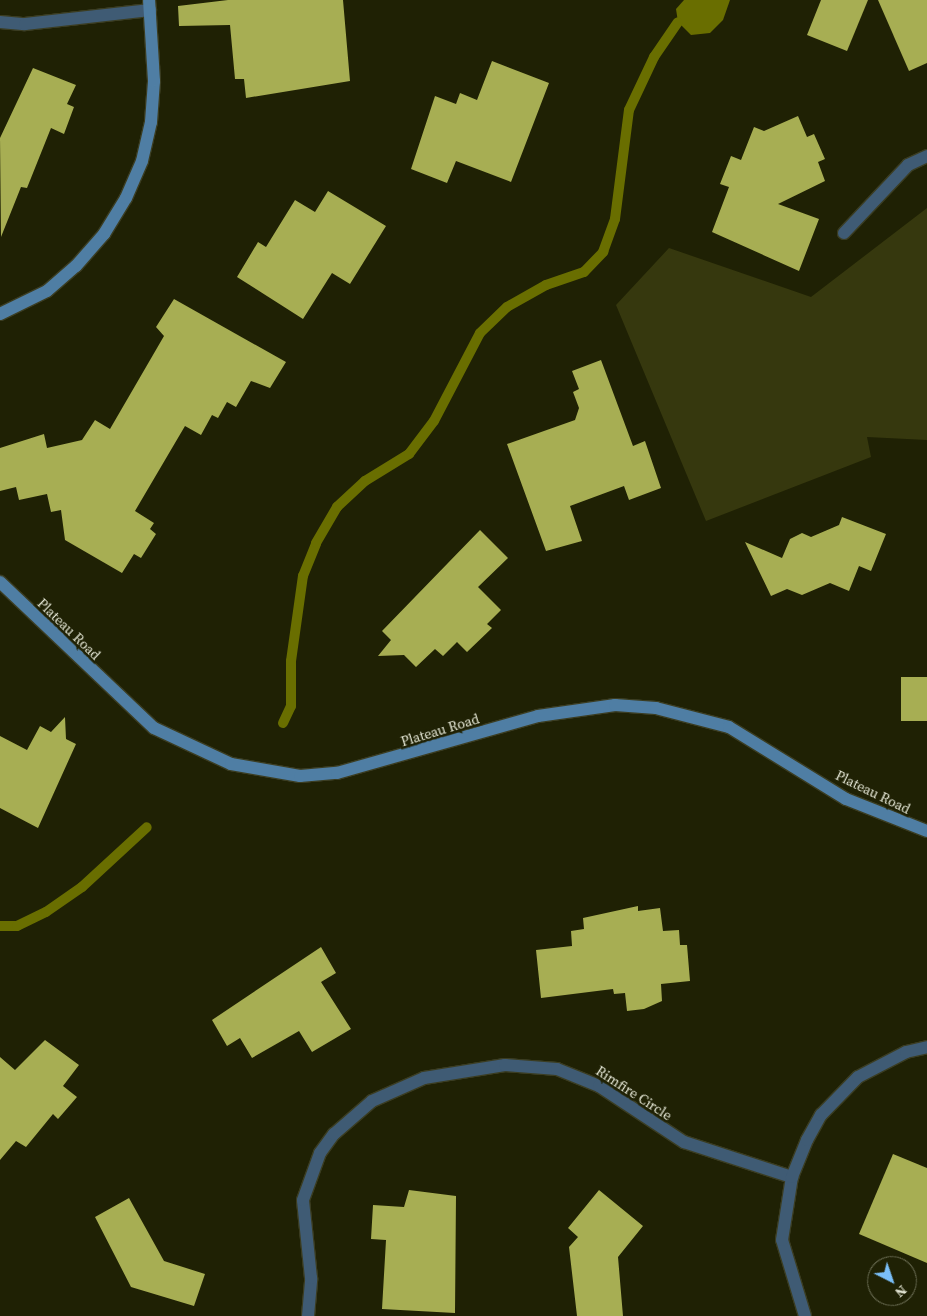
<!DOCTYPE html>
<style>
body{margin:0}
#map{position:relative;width:927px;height:1316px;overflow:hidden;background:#1f2104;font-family:"Source Serif 4",serif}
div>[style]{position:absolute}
.green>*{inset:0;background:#36380e}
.water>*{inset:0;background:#696e00}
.stream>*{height:10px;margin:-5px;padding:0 5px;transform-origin:5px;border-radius:5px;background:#696e00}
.building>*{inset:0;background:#a7ae53;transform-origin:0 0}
.roads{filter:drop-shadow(1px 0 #3b3d22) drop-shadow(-1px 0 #3b3d22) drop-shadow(0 1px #3b3d22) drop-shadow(0 -1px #3b3d22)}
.lane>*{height:12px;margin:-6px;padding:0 6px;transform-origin:6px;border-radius:6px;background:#3f5b74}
.street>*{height:12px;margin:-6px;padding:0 6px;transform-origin:6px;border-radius:6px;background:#3f5b74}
.secondary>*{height:12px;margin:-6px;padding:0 6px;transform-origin:6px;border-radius:6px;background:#4f7ea4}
span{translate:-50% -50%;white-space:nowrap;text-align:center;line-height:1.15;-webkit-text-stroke:5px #1f2104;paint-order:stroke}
.street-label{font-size:14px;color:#e6e8d7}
.north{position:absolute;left:867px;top:1256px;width:50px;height:50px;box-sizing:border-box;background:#1f2104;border:1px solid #6f7158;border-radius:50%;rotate:139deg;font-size:14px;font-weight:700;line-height:20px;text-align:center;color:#e6e8d7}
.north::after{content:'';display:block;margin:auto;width:18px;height:22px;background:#7abff8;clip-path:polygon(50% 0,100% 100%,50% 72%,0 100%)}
</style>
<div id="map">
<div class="green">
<div style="clip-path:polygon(927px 208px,927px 440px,867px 437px,871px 457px,706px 521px,616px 305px,669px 248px,811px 297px)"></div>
</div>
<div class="water">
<div style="clip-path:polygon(684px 0,730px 0,723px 20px,710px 33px,691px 35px,678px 22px,676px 9px)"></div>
</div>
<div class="stream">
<div style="left:283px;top:723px;width:19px;rotate:-65deg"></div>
<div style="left:291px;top:706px;width:45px;rotate:-90deg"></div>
<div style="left:291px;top:661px;width:86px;rotate:-82deg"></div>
<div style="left:303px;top:576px;width:35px;rotate:-68deg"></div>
<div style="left:316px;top:543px;width:42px;rotate:-59.7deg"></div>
<div style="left:337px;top:507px;width:38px;rotate:-43deg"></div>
<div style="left:365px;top:481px;width:52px;rotate:-31.5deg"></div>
<div style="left:409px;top:454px;width:41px;rotate:-52.9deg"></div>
<div style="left:434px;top:421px;width:99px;rotate:-62.4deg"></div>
<div style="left:480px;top:333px;width:37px;rotate:-44deg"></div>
<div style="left:507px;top:307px;width:45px;rotate:-29.4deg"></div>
<div style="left:546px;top:285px;width:40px;rotate:-18.9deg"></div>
<div style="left:584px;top:272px;width:28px;rotate:-46deg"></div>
<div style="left:603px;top:252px;width:35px;rotate:-70deg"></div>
<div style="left:615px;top:219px;width:110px;rotate:-82.7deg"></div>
<div style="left:629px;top:110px;width:59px;rotate:-64.7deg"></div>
<div style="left:654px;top:57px;width:42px;rotate:-55.6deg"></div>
<div style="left:0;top:926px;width:17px"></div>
<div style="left:17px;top:926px;width:32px;rotate:-26deg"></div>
<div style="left:46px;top:912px;width:44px;rotate:-34.8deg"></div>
<div style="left:82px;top:887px;width:88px;rotate:-42.7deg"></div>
</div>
<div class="building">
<div style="clip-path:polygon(228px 0,343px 0,350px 81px,246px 98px,244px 79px,235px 79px,230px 25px,179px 26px,178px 6px)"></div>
<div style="clip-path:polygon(821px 0,868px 0,847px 51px,807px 35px)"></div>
<div style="clip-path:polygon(878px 0,927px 0,927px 63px,909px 71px)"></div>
<div style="clip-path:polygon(492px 61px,549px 83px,511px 182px,456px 161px,447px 183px,411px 169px,435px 96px,456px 104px,460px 93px,477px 100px)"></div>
<div style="clip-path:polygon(33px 68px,76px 85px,67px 104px,74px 107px,64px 134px,51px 128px,27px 188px,21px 187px,1px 237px,0 138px)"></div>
<div style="clip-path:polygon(798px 116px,807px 137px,814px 134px,825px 159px,818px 162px,825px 181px,778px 204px,819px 219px,799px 271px,712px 232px,729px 187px,720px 184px,731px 156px,741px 160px,754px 127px,764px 131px)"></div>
<div style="clip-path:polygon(328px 191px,386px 226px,350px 284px,332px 273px,303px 319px,237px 277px,258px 242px,266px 247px,295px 200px,315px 212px)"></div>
<div style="clip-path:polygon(174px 299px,286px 362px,270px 388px,251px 381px,236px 407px,227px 402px,218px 418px,212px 415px,201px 435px,185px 426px,135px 511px,154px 523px,150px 529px,156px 534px,141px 558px,134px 554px,122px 573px,65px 540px,61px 510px,51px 512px,47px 494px,19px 500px,16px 487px,0 491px,0 448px,44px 434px,47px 448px,82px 440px,95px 420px,110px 429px,164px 336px,156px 327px)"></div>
<div style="clip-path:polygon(601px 360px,633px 446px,645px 441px,661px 488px,629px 500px,624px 486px,570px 506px,582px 541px,546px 551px,507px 444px,575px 420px,579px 408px,573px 392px,579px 389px,572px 371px)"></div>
<div style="clip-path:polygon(842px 517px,886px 534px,871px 571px,859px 566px,849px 591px,830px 583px,802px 595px,787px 589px,771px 596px,745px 542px,782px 558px,790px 539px,802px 533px,811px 537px,839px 525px)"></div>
<div style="clip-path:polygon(480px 530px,508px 558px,478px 587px,501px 610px,487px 624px,492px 628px,467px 652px,457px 642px,443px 656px,435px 649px,416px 667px,404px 655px,378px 656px,391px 640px,382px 631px)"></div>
<div style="left:901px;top:677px;width:26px;height:44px"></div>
<div style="clip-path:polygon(65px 717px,66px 739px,76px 744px,38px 828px,0 808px,0 736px,27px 750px,40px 726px,51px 732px)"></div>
<div style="clip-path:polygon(638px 906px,638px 911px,660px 908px,663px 931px,679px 930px,680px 945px,687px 945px,690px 981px,661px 984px,662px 1001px,644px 1009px,627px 1011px,625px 993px,614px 994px,613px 989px,541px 998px,536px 950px,572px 946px,571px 931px,584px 929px,583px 918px)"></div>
<div style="clip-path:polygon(321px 947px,336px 973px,321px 982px,351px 1029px,312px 1052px,299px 1031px,252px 1058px,240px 1038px,227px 1046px,212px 1020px)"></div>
<div style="clip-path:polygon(45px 1040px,79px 1065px,63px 1086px,77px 1097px,58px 1119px,53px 1114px,26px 1147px,16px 1141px,0 1160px,0 1057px,15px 1070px)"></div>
<div style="clip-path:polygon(893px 1154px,927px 1168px,927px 1263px,859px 1234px)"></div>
<div style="clip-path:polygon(409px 1190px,456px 1196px,455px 1313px,382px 1309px,386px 1240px,371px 1239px,373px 1205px,404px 1207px)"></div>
<div style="clip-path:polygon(599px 1190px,643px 1226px,618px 1257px,623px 1316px,577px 1316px,569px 1247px,578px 1237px,568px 1228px)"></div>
<div style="clip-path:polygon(129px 1198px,164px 1261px,205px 1274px,194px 1306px,131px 1287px,95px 1217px)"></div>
</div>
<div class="roads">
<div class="lane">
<div style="left:0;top:22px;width:25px;rotate:5deg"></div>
<div style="left:25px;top:24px;width:126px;rotate:-6.4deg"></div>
<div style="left:844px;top:233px;width:93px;rotate:-46.7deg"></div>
<div style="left:908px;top:165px;width:21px;rotate:-25deg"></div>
</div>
<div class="street">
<div style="left:308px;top:1316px;width:38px;rotate:-85deg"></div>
<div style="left:311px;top:1278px;width:78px;rotate:-95.9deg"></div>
<div style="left:303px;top:1200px;width:50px;rotate:-70.1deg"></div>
<div style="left:320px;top:1153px;width:24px;rotate:-54deg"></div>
<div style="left:334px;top:1134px;width:50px;rotate:-41deg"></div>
<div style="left:372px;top:1101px;width:57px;rotate:-23.9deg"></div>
<div style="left:424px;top:1078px;width:82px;rotate:-9.1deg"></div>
<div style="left:505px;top:1065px;width:52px;rotate:4.4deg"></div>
<div style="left:557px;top:1069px;width:45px;rotate:22deg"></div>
<div style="left:599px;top:1086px;width:102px;rotate:33.4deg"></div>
<div style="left:684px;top:1142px;width:114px;rotate:18deg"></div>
<div style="left:805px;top:1316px;width:79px;rotate:-106.8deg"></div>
<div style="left:782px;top:1240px;width:64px;rotate:-81deg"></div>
<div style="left:792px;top:1177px;width:40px;rotate:-68deg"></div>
<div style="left:807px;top:1140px;width:29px;rotate:-61deg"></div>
<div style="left:821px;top:1115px;width:53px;rotate:-45.8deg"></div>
<div style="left:858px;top:1077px;width:54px;rotate:-27.5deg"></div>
<div style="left:906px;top:1052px;width:22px;rotate:-13deg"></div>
</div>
<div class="secondary">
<div style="left:0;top:314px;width:52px;rotate:-26.1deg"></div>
<div style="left:47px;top:291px;width:38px;rotate:-41deg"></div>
<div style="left:76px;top:266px;width:43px;rotate:-48.8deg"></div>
<div style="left:104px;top:234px;width:42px;rotate:-58.6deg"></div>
<div style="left:126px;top:198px;width:40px;rotate:-66.6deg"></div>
<div style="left:142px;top:161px;width:40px;rotate:-77deg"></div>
<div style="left:151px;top:122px;width:41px;rotate:-85.8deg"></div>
<div style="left:154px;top:81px;width:81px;rotate:-93.5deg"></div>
<div style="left:0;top:582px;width:212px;rotate:43.5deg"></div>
<div style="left:154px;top:728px;width:85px;rotate:25.1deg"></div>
<div style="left:231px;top:764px;width:70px;rotate:9.9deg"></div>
<div style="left:300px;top:776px;width:37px;rotate:-5deg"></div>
<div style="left:337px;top:773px;width:209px;rotate:-15.8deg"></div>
<div style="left:538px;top:716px;width:78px;rotate:-8.1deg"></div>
<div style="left:615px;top:705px;width:41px;rotate:4.2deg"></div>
<div style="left:656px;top:708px;width:75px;rotate:14.6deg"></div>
<div style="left:729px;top:727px;width:137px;rotate:31.6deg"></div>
<div style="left:846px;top:799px;width:87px;rotate:21.6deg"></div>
</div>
</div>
<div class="street-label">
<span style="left:69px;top:629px;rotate:44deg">Plateau Road</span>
<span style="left:440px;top:730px;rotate:-17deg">Plateau Road</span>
<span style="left:873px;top:792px;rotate:26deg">Plateau Road</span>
<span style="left:634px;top:1093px;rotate:33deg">Rimfire Circle</span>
</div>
<div class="north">N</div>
</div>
